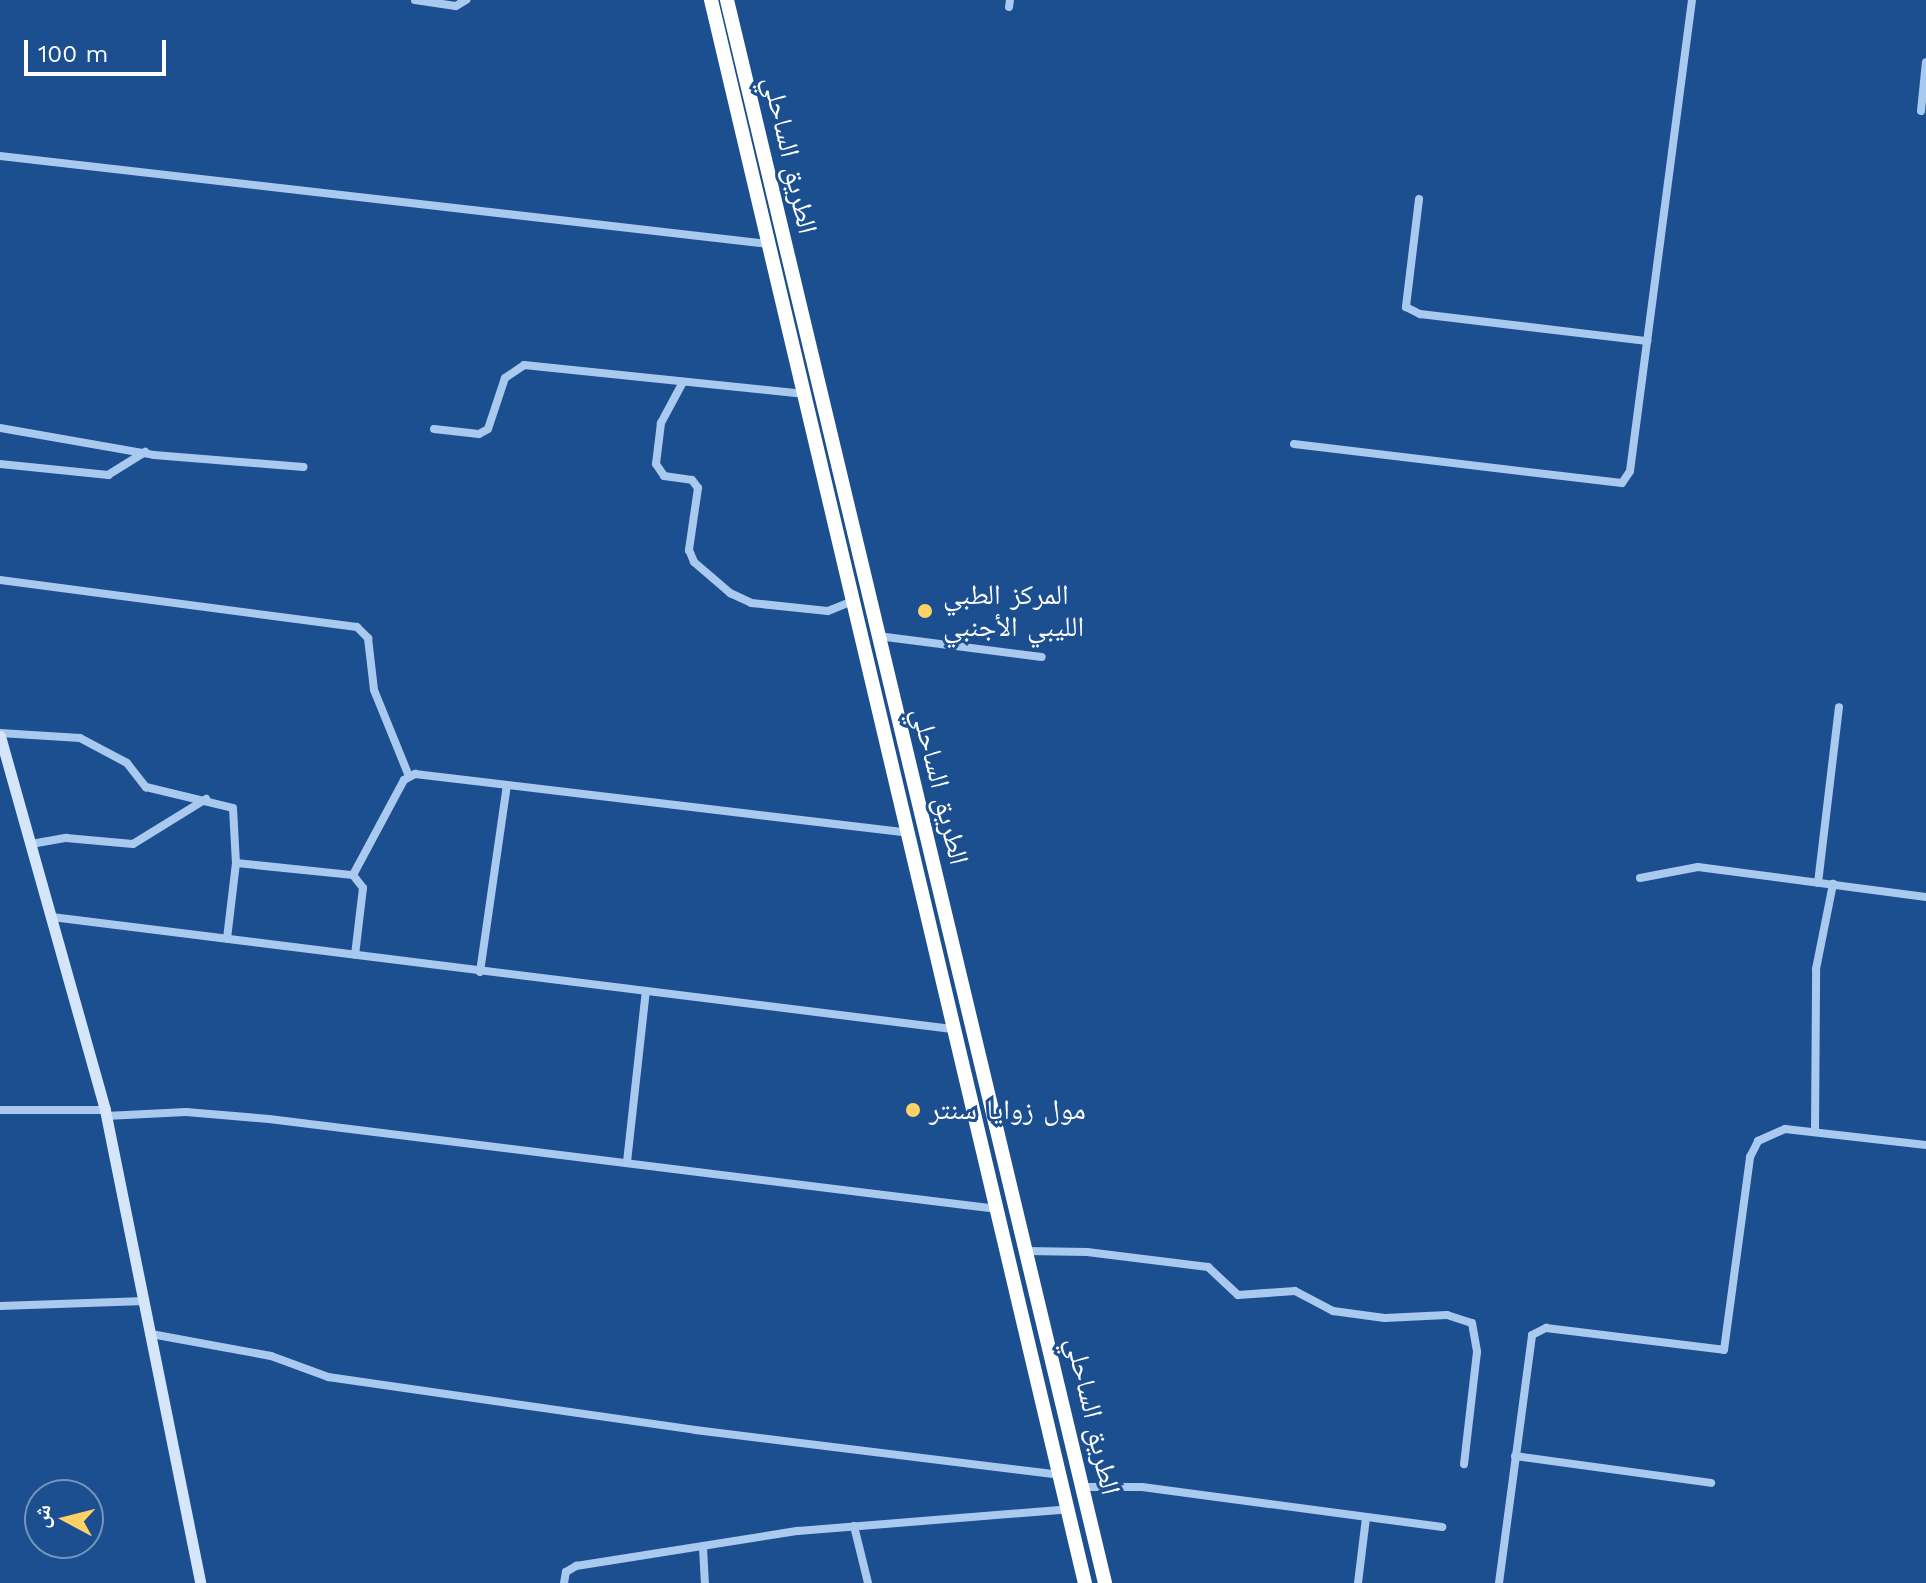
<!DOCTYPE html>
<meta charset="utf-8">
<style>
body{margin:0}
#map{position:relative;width:1926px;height:1583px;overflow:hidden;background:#1b4f8f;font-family:"Work Sans","Noto Naskh Arabic",sans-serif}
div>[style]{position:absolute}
.street>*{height:8px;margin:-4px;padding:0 4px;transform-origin:4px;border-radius:4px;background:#a9c9ee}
.secondary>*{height:11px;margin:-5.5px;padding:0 5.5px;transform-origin:5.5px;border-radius:5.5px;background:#d6e6fa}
.highway>*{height:14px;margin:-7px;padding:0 7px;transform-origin:7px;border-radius:7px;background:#fff}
.dots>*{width:22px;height:22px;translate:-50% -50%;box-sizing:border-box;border:4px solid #1b4f8f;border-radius:50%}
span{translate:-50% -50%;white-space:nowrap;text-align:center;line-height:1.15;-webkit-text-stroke:6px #1b4f8f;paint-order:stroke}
.street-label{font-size:28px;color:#fff}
.poi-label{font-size:28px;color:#fff}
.left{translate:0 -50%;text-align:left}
.north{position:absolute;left:24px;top:1479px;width:80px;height:80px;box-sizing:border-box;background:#1b4f8f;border:2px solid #7695bc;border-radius:50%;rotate:277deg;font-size:22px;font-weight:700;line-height:32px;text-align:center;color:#fff}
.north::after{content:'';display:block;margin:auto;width:28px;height:36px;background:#ffd166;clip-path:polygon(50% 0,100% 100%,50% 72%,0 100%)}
.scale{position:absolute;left:24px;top:40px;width:142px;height:36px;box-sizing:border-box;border:4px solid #fff;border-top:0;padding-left:10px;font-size:24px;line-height:28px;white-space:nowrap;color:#fff;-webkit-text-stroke:6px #1b4f8f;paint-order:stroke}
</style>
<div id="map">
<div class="street">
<div style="left:415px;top:0;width:41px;rotate:8.3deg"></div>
<div style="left:456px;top:6px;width:12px;rotate:-31deg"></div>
<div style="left:1009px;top:7px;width:7px;rotate:-82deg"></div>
<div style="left:1921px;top:111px;width:49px;rotate:-84.2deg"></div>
<div style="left:0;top:156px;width:774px;rotate:6.53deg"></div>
<div style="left:1419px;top:199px;width:109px;rotate:96.9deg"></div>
<div style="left:1406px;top:307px;width:16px;rotate:27deg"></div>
<div style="left:1420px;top:314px;width:229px;rotate:6.8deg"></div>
<div style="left:683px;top:382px;width:47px;rotate:118.2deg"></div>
<div style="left:661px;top:423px;width:41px;rotate:97deg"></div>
<div style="left:656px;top:464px;width:14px;rotate:56deg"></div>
<div style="left:664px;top:476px;width:28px;rotate:8deg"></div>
<div style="left:692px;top:480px;width:10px;rotate:53deg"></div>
<div style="left:698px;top:488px;width:63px;rotate:98.3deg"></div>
<div style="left:689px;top:550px;width:13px;rotate:67deg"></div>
<div style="left:694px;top:562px;width:48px;rotate:40.7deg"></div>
<div style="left:730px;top:593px;width:23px;rotate:25deg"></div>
<div style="left:751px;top:603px;width:77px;rotate:5.9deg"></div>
<div style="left:828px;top:611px;width:27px;rotate:-22deg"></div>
<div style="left:0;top:428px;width:156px;rotate:9.9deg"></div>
<div style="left:154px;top:455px;width:150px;rotate:4.6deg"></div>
<div style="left:434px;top:429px;width:45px;rotate:6.3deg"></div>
<div style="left:479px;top:434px;width:10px;rotate:-29deg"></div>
<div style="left:488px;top:429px;width:54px;rotate:-71.6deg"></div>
<div style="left:505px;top:378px;width:23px;rotate:-34deg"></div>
<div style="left:524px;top:365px;width:282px;rotate:5.9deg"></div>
<div style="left:1294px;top:444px;width:330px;rotate:6.8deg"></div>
<div style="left:1622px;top:483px;width:14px;rotate:-56deg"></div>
<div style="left:1630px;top:471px;width:475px;rotate:-82.5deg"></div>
<div style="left:0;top:464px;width:109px;rotate:5.8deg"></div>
<div style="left:108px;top:475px;width:44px;rotate:-31.9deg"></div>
<div style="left:0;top:580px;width:360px;rotate:7.5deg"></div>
<div style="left:357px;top:627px;width:16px;rotate:45deg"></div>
<div style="left:368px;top:638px;width:52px;rotate:83.4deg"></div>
<div style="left:374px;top:690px;width:93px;rotate:67.9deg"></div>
<div style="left:878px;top:636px;width:165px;rotate:7.3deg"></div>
<div style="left:0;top:733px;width:80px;rotate:3.6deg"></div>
<div style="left:80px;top:738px;width:53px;rotate:28deg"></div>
<div style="left:127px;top:763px;width:31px;rotate:52deg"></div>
<div style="left:146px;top:787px;width:89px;rotate:13.6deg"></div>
<div style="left:233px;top:808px;width:55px;rotate:86.9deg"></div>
<div style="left:236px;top:863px;width:76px;rotate:96.8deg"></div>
<div style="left:31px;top:844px;width:36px;rotate:-10deg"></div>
<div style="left:66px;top:838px;width:67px;rotate:5.1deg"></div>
<div style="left:133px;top:844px;width:86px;rotate:-31.7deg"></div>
<div style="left:236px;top:863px;width:118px;rotate:5.9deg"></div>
<div style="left:353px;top:875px;width:16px;rotate:52deg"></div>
<div style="left:363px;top:888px;width:67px;rotate:96.8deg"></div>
<div style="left:353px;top:875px;width:108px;rotate:-61.8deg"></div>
<div style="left:404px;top:780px;width:13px;rotate:-29deg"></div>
<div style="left:415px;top:774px;width:497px;rotate:6.8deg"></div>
<div style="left:1640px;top:878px;width:59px;rotate:-10.7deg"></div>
<div style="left:1698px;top:867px;width:230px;rotate:7.5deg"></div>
<div style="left:1818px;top:883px;width:177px;rotate:-83.2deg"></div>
<div style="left:52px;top:917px;width:907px;rotate:7.09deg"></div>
<div style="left:480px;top:972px;width:189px;rotate:-81.8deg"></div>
<div style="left:0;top:1110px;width:105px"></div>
<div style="left:106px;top:1116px;width:80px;rotate:-2.9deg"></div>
<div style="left:186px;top:1112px;width:83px;rotate:4.8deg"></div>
<div style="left:269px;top:1119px;width:734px;rotate:7.05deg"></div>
<div style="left:1815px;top:1131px;width:162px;rotate:-89.6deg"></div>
<div style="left:1816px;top:969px;width:87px;rotate:-78.7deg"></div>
<div style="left:627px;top:1162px;width:172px;rotate:-83.7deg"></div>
<div style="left:1027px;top:1251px;width:60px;rotate:1deg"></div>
<div style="left:1087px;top:1252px;width:122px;rotate:7.1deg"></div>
<div style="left:1208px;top:1267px;width:41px;rotate:43deg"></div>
<div style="left:1238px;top:1295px;width:57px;rotate:-4deg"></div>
<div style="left:1295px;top:1291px;width:43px;rotate:27.8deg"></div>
<div style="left:1333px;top:1311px;width:52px;rotate:7.7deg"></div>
<div style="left:1385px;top:1318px;width:62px;rotate:-2.8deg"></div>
<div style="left:1447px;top:1315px;width:26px;rotate:18deg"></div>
<div style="left:1472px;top:1323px;width:29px;rotate:80deg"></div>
<div style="left:1477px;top:1352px;width:113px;rotate:96.6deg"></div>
<div style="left:0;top:1306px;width:145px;rotate:-2deg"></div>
<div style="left:151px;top:1334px;width:122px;rotate:10.4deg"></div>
<div style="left:271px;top:1356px;width:61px;rotate:20.2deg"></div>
<div style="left:328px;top:1377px;width:371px;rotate:8.2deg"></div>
<div style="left:695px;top:1430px;width:367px;rotate:7deg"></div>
<div style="left:1515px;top:1456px;width:198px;rotate:7.8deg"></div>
<div style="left:1084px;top:1487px;width:58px"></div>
<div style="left:1142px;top:1487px;width:303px;rotate:7.6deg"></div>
<div style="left:854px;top:1526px;width:59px;rotate:76.2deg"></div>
<div style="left:703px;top:1547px;width:36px;rotate:87deg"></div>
<div style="left:564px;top:1583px;width:11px;rotate:-80deg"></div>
<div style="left:566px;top:1572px;width:12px;rotate:-31deg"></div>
<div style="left:576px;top:1566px;width:225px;rotate:-9deg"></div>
<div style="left:798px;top:1531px;width:272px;rotate:-4.6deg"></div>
<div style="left:1358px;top:1583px;width:65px;rotate:-83deg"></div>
<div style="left:1499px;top:1583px;width:250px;rotate:-82.4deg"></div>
<div style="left:1532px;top:1335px;width:16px;rotate:-27deg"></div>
<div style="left:1546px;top:1328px;width:179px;rotate:7deg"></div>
<div style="left:1724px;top:1350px;width:195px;rotate:-82.3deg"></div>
<div style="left:1750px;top:1157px;width:18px;rotate:-63deg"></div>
<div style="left:1758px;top:1141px;width:30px;rotate:-24deg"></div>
<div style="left:1785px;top:1129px;width:142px;rotate:6.5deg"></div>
</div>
<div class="secondary">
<div style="left:0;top:736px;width:388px;rotate:74.3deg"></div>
<div style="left:105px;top:1110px;width:482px;rotate:78.6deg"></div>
</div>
<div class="highway">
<div style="left:711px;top:0;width:1627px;rotate:76.71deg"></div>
<div style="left:727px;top:0;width:1628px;rotate:76.57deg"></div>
</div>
<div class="dots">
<div style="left:925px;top:611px;background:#ffd166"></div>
<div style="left:913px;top:1110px;background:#ffd166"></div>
</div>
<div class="street-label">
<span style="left:790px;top:155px;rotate:77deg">الطريق الساحلي</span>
<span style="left:940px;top:786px;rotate:76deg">الطريق الساحلي</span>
<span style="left:1093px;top:1416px;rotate:77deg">الطريق الساحلي</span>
</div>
<div class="poi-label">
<span class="left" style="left:943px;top:611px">المركز الطبي<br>الليبي الأجنبي</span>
<span class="left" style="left:929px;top:1110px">مول زوايا سنتر</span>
</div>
<div class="north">ش</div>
<div class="scale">100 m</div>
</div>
